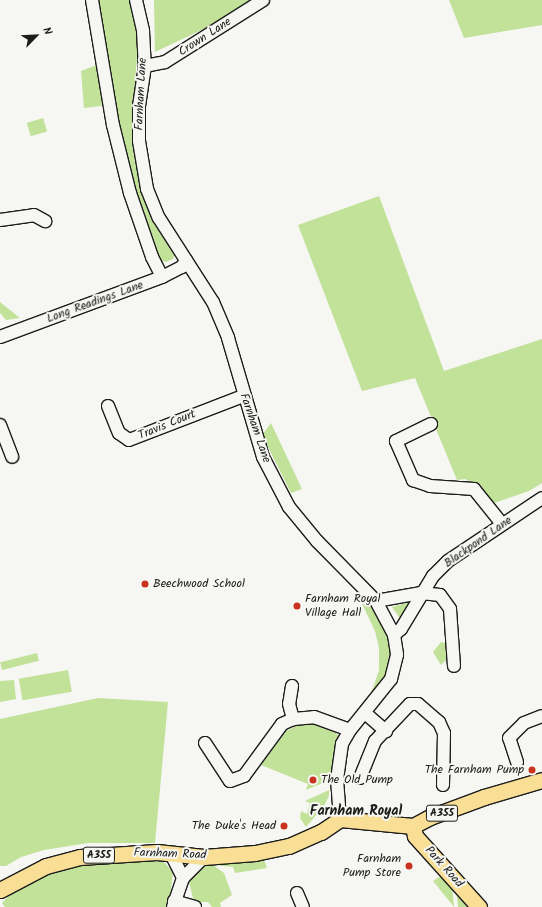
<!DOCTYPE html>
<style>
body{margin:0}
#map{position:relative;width:542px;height:907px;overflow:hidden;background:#f6f6f2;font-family:Kalam,sans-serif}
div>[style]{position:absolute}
.green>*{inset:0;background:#c2e29a;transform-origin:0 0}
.roads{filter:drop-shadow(1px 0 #1c1c1c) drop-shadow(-1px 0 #1c1c1c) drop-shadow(0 1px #1c1c1c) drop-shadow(0 -1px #1c1c1c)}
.minor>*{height:12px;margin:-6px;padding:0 6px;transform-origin:6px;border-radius:6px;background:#f6f6f2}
.major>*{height:15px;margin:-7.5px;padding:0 7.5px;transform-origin:7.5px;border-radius:7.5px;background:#f9df96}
.dots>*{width:11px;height:11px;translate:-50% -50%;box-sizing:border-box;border:2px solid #f6f6f2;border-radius:50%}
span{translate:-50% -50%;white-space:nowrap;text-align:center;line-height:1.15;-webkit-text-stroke:4px #f6f6f2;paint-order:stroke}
.shield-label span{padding:1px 3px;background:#f6f6f2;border:1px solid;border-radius:3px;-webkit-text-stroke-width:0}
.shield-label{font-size:11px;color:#1c1c1c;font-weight:700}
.street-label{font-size:12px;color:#1c1c1c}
.poi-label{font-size:12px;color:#1c1c1c}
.left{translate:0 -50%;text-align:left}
.right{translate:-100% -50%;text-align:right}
.quarter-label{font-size:14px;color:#1c1c1c;font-weight:700}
.north{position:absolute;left:16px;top:16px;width:40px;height:40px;-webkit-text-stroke:3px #f6f6f2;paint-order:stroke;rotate:66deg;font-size:11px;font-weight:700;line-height:16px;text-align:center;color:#1c1c1c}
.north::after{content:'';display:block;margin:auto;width:14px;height:18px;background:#1c1c1c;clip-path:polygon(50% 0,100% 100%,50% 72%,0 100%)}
</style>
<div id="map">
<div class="green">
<div style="clip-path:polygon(97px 0,131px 0,138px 44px,132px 120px,135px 163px,148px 207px,175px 254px,173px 259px,166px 262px,159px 260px,125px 164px)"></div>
<div style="clip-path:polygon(154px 0,251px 0,212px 25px,155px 52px)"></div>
<div style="clip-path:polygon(449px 0,542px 0,542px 25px,464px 38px)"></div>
<div style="clip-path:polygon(97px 65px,104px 102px,101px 106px,84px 108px,81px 71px)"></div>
<div style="left:43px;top:118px;width:14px;height:17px;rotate:73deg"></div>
<div style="clip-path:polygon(379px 196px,444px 371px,542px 339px,542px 483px,529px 491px,494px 503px,478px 485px,465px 479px,457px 480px,415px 378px,362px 391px,298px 225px)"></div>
<div style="clip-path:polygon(0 302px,20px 318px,6px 320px,0 313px)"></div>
<div style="clip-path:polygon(271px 423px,302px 489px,291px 493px,262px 435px)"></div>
<div style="clip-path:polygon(356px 591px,378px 615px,390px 643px,391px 653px,386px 676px,357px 717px,373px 688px,379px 670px,379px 648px,375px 631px)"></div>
<div style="clip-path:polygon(410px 602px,401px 620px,392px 607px)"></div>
<div style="clip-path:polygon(441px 642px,449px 644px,448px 658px,441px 665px,433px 652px)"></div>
<div style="left:37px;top:653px;width:8px;height:38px;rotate:76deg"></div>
<div style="left:68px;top:670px;width:22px;height:50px;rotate:80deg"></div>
<div style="clip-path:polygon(14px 680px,16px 699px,0 702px,0 681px)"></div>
<div style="clip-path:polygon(98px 698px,168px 702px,155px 843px,88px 843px,44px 850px,21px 857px,6px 866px,0 866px,0 719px)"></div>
<div style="clip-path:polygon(300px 724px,328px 725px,340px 737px,334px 751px,332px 779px,306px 790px,308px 784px,261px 765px,278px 735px)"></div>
<div style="clip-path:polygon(329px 790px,329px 796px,324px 806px,306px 827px,300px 818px,301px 811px,307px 814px,310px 803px,305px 801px)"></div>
<div style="clip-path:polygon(138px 860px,164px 862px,173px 872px,169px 907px,5px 907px,2px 903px,22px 882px,63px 865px)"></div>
<div style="clip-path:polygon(264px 860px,267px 868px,235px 873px,233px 867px,213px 865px,224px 873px,232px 895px,220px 903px,221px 907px,212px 907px,208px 902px,194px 902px,189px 882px,203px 866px)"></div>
<div style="clip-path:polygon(442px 875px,452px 885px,454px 907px,433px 881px)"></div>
<div style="clip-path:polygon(456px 888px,471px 907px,458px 907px)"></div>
</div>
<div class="roads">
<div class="minor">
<div style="left:92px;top:0;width:127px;rotate:80.5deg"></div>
<div style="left:113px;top:125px;width:70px;rotate:76deg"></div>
<div style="left:130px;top:193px;width:68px;rotate:71deg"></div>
<div style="left:152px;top:257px;width:22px;rotate:63deg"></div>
<div style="left:136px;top:0;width:32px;rotate:77deg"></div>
<div style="left:143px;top:31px;width:35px;rotate:87deg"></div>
<div style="left:145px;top:66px;width:40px;rotate:98.5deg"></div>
<div style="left:139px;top:106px;width:35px;rotate:90deg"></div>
<div style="left:139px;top:141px;width:49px;rotate:80.5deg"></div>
<div style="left:147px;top:189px;width:31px;rotate:68deg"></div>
<div style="left:159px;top:218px;width:100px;rotate:57.3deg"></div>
<div style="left:213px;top:302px;width:39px;rotate:67deg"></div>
<div style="left:228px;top:338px;width:124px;rotate:73.6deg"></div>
<div style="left:263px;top:457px;width:56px;rotate:62.5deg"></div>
<div style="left:289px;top:507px;width:44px;rotate:50.5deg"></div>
<div style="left:317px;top:541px;width:84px;rotate:45.5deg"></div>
<div style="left:376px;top:601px;width:38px;rotate:62deg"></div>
<div style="left:394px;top:635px;width:20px;rotate:81deg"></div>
<div style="left:397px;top:655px;width:25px;rotate:104deg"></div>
<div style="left:391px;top:679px;width:65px;rotate:128.8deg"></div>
<div style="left:350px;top:730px;width:16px;rotate:120deg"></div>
<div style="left:342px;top:744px;width:35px;rotate:98deg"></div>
<div style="left:337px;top:779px;width:40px;rotate:85.7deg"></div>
<div style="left:145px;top:66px;width:20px;rotate:-11deg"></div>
<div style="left:165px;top:62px;width:116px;rotate:-32.3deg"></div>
<div style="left:0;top:220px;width:34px;rotate:-8deg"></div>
<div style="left:34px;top:215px;width:13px;rotate:29deg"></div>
<div style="left:0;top:337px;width:173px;rotate:-20.3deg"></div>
<div style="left:162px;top:277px;width:22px;rotate:-27deg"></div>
<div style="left:182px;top:267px;width:8px;rotate:-60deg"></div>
<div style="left:108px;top:406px;width:29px;rotate:68deg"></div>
<div style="left:119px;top:433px;width:12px;rotate:35deg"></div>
<div style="left:129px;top:440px;width:122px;rotate:-21.1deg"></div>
<div style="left:431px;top:424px;width:39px;rotate:154deg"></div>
<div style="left:396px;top:441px;width:43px;rotate:66.4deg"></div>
<div style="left:413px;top:480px;width:18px;rotate:19deg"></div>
<div style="left:430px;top:486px;width:44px;rotate:3.9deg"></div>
<div style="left:474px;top:489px;width:45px;rotate:51.3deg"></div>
<div style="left:0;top:425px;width:34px;rotate:69deg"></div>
<div style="left:376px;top:601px;width:46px;rotate:-10.1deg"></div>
<div style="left:421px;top:593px;width:19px;rotate:6deg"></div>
<div style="left:440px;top:595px;width:17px;rotate:54deg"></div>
<div style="left:450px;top:609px;width:57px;rotate:86deg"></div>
<div style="left:394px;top:635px;width:9px;rotate:-41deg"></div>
<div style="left:401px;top:629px;width:62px;rotate:-58.9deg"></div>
<div style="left:433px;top:576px;width:21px;rotate:-45deg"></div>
<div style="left:448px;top:561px;width:113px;rotate:-33.8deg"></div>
<div style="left:292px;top:686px;width:18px;rotate:99deg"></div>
<div style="left:289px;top:704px;width:16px;rotate:75deg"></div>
<div style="left:365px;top:713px;width:28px;rotate:41deg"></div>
<div style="left:205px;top:743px;width:45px;rotate:56.7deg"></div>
<div style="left:230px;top:781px;width:15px;rotate:-20deg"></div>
<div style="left:244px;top:776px;width:64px;rotate:-53.8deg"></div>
<div style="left:282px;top:724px;width:12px;rotate:-24deg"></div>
<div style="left:293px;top:719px;width:21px;rotate:-5deg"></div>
<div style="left:314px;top:717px;width:38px;rotate:20deg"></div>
<div style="left:517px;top:762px;width:25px;rotate:-108deg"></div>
<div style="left:509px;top:738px;width:21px;rotate:-45deg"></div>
<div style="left:524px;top:723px;width:19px;rotate:-21deg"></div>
<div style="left:360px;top:778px;width:40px;rotate:-68deg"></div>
<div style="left:375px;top:741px;width:51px;rotate:-46.6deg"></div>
<div style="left:410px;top:704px;width:8px"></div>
<div style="left:418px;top:704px;width:28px;rotate:41deg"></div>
<div style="left:439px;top:722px;width:12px;rotate:66deg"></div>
<div style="left:444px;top:733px;width:52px;rotate:91.1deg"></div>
<div style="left:171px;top:854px;width:27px;rotate:63deg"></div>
<div style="left:297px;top:893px;width:15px;rotate:67deg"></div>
<div style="left:174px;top:901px;width:22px;rotate:16deg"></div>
<div style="left:173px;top:907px;width:31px;rotate:-71deg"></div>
<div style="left:183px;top:878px;width:30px;rotate:-45deg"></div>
</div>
<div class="major">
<div style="left:413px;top:826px;width:10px;rotate:79deg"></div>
<div style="left:415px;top:836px;width:96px;rotate:48deg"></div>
<div style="left:0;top:890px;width:52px;rotate:-27.6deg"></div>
<div style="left:46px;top:866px;width:35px;rotate:-15deg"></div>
<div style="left:80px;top:857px;width:77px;rotate:-3.7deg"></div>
<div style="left:157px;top:852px;width:47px;rotate:6.1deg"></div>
<div style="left:204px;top:857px;width:51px;rotate:-4.5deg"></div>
<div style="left:255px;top:853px;width:35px;rotate:-12deg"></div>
<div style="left:289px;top:846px;width:35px;rotate:-24deg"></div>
<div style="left:321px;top:832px;width:23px;rotate:-34deg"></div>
<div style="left:340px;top:819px;width:73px;rotate:5.5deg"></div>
<div style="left:413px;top:826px;width:19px;rotate:-28deg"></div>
<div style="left:430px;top:817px;width:58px;rotate:-20.3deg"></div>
<div style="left:484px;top:797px;width:60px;rotate:-16.3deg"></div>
</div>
</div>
<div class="dots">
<div style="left:145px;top:584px;background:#c8321e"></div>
<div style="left:297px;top:606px;background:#c8321e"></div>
<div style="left:532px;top:770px;background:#c8321e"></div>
<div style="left:313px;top:780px;background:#c8321e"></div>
<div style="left:284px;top:826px;background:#c8321e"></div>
<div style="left:409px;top:866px;background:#c8321e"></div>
</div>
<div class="shield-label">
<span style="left:442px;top:813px">A355</span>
<span style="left:99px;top:855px">A355</span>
</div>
<div class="street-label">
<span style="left:205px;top:37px;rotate:-33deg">Crown Lane</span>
<span style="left:141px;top:94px;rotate:-87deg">Farnham Lane</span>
<span style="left:95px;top:302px;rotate:-20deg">Long Readings Lane</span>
<span style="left:167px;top:425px;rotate:-22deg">Travis Court</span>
<span style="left:255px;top:428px;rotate:71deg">Farnham Lane</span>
<span style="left:478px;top:542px;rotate:-35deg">Blackpond Lane</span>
<span style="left:170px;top:854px;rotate:2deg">Farnham Road</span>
<span style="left:444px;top:867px;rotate:48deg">Park Road</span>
</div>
<div class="poi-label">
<span class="left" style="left:153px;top:584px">Beechwood School</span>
<span class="left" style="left:305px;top:606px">Farnham Royal<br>Village Hall</span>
<span class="right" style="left:524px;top:770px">The Farnham Pump</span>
<span class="left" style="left:321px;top:780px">The Old Pump</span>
<span class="right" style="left:276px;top:826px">The Duke's Head</span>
<span class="right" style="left:401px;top:866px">Farnham<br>Pump Store</span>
</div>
<div class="quarter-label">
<span style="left:356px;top:811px">Farnham Royal</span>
</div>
<div class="north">N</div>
</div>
